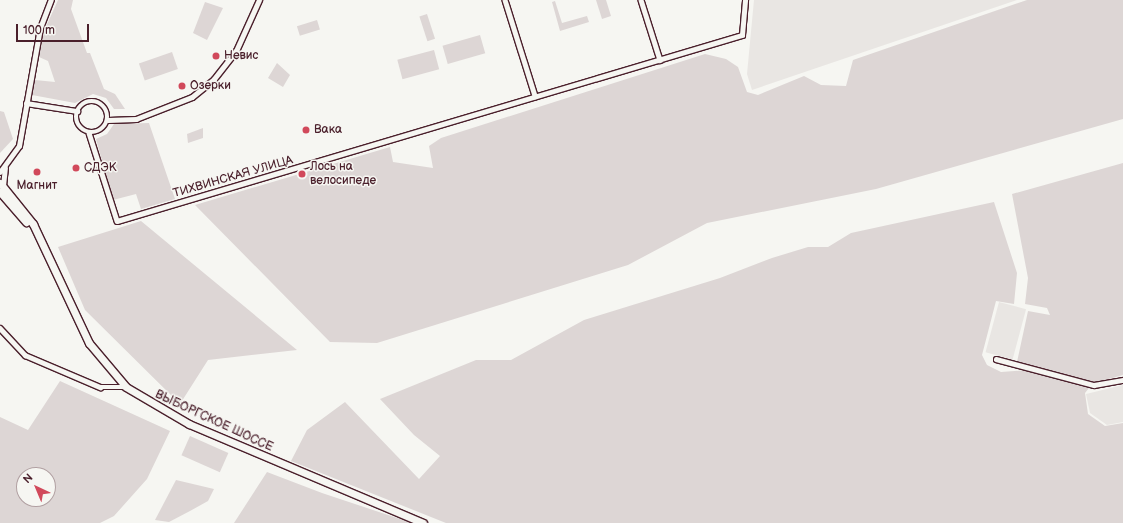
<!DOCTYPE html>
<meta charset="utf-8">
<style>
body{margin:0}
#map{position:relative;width:1123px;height:523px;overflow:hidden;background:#f6f6f2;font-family:"Balsamiq Sans",sans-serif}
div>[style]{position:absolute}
.built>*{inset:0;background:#e9e6e3;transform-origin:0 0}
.green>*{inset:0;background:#ddd6d5;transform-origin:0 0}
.roads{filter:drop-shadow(1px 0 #4a1f2b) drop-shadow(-1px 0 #4a1f2b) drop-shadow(0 1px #4a1f2b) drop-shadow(0 -1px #4a1f2b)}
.minor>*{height:4.5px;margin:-2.25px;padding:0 2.25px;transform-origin:2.25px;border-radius:2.25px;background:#f6f6f2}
.minor>.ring{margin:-2.25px;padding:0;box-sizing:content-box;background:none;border:4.5px solid #f6f6f2;border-radius:50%}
.primary>*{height:7px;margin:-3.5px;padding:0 3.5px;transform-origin:3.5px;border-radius:3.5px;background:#f6f6f2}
.dots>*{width:11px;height:11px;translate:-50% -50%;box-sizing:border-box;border:2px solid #f6f6f2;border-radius:50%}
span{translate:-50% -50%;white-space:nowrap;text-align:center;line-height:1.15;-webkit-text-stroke:3px #f6f6f2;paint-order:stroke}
.poi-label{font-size:12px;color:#4a1f2b}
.left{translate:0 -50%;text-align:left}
.street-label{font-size:12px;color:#4a1f2b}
.north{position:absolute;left:16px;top:467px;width:40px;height:40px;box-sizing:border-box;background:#f6f6f2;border:1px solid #b1a0a2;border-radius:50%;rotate:316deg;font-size:11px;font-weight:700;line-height:16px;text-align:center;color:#4a1f2b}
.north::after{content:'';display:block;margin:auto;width:14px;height:18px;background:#d1495b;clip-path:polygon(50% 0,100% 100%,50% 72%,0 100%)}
.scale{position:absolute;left:16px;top:24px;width:73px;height:18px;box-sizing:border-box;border:2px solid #4a1f2b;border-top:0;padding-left:5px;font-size:12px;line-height:14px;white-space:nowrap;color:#4a1f2b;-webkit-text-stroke:3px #f6f6f2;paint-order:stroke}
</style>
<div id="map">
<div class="built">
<div style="clip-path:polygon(754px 0,1017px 0,752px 90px,747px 74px)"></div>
<div style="left:999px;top:302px;width:28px;height:52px;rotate:15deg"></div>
<div style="clip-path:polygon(1123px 385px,1123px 422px,1107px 425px,1090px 413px,1086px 394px)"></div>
</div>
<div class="green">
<div style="clip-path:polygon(58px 0,73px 0,71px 9px,87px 53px,90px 53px,104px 89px,115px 94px,125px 109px,114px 109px,106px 98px,93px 94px,75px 103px,32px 95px,35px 80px,55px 82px,48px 61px,39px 57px,44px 31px)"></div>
<div style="clip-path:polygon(596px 0,606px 0,611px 16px,602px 19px)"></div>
<div style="clip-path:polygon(1027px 0,1123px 0,1123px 119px,876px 189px,707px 223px,628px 265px,377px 343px,330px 342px,195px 205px,390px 147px,393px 162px,433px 168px,429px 146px,441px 138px,705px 54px,726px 59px,738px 67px,747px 92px,758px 95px,804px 76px,821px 85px,846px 86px,853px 60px)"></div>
<div style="clip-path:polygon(555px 1px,562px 23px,587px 16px,589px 22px,560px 31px,552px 2px)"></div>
<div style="clip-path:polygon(205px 2px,223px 8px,207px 40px,193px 33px)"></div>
<div style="left:427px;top:14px;width:26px;height:8px;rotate:72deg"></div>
<div style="left:317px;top:20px;width:10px;height:21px;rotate:73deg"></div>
<div style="left:480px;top:35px;width:19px;height:39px;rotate:74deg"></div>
<div style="left:434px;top:50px;width:20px;height:38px;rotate:75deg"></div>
<div style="left:172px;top:52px;width:18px;height:35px;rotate:71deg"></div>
<div style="clip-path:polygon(277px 63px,290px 75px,283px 87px,268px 78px)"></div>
<div style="clip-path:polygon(0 111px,4px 112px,13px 139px,0 153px)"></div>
<div style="clip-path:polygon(149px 123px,175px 199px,141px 209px,136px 194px,113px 200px,96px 139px,107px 134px,114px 124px)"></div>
<div style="clip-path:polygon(203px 128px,203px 138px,188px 143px,187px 134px)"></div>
<div style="clip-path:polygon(1123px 163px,1123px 375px,1094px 383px,1017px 362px,1028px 311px,1050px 315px,1047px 308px,1025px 304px,1028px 278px,1012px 194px)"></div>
<div style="clip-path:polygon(994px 202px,1017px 273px,1014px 304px,996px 301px,982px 355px,987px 365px,1001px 372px,1029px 370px,1089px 388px,1085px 393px,1088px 414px,1105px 426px,1123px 423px,1123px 523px,446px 523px,291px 461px,307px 430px,345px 402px,419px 479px,440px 456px,414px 435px,380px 399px,476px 360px,511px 360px,584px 320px,720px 278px,772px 258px,808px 247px,828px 247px,851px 233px)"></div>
<div style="clip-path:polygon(141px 221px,297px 350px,208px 360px,180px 404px,85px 310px,58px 247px)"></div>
<div style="clip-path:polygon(evenodd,60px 381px,170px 431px,147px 479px,114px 516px,100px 523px,0 523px,0 417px,28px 430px,60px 381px,24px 475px,48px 475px,48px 499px,24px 499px,24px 475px)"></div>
<div style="left:190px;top:436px;width:42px;height:21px;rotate:24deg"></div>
<div style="clip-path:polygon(267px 472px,322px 493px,412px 523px,234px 523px)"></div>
<div style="clip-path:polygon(176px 480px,214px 489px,208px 501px,190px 511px,169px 522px,155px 520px)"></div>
</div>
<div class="roads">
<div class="minor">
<div style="left:505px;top:0;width:101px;rotate:72.6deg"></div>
<div style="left:641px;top:0;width:63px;rotate:72.4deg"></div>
<div class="ring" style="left:76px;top:101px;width:27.5px;height:27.5px"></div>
<div style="left:26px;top:103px;width:52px;rotate:8.9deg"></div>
<div style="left:108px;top:120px;width:28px;rotate:-2deg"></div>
<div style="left:136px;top:119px;width:60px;rotate:-21.4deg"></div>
<div style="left:192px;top:97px;width:28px;rotate:-39deg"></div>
<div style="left:214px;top:79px;width:36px;rotate:-52deg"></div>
<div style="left:236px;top:51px;width:56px;rotate:-65.7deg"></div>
<div style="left:89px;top:133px;width:92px;rotate:72.3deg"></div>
<div style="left:117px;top:221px;width:652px;rotate:-16.57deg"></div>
<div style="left:742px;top:35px;width:35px;rotate:-85deg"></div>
<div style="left:0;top:172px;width:32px;rotate:-54deg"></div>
<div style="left:19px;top:146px;width:120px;rotate:-79.9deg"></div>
<div style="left:40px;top:28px;width:30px;rotate:-69deg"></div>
<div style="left:3px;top:186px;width:18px;rotate:-84deg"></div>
<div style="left:0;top:328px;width:37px;rotate:47deg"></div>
<div style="left:25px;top:355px;width:82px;rotate:23.1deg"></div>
<div style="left:100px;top:387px;width:26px"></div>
<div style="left:996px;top:359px;width:101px;rotate:14.9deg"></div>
<div style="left:1094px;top:385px;width:29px;rotate:-10deg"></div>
</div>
<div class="primary">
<div style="left:0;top:183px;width:53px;rotate:51.2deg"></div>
<div style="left:33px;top:224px;width:132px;rotate:64.8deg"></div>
<div style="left:89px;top:343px;width:57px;rotate:49.9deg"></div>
<div style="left:126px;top:387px;width:73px;rotate:30.4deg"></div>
<div style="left:189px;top:424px;width:254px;rotate:22.9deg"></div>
<div style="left:0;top:192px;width:40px;rotate:49deg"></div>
</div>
</div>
<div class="dots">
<div style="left:216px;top:56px;background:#d1495b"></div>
<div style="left:182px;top:86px;background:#d1495b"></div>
<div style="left:306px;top:130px;background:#d1495b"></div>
<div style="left:76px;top:168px;background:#d1495b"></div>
<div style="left:37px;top:172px;background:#d1495b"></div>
<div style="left:302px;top:174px;background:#d1495b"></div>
</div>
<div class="poi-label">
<span class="left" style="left:224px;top:56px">Невис</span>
<span class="left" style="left:190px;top:86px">Озерки</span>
<span class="left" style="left:314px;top:130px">Вака</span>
<span class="left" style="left:310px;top:174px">Лось на<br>велосипеде</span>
<span class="left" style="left:84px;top:168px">СДЭК</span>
<span style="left:37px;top:186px">Магнит</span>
</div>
<div class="street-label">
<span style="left:233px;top:177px;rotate:-16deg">ТИХВИНСКАЯ УЛИЦА</span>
<span style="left:214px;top:421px;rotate:25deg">ВЫБОРГСКОЕ ШОССЕ</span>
</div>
<div class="north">N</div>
<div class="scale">100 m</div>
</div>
